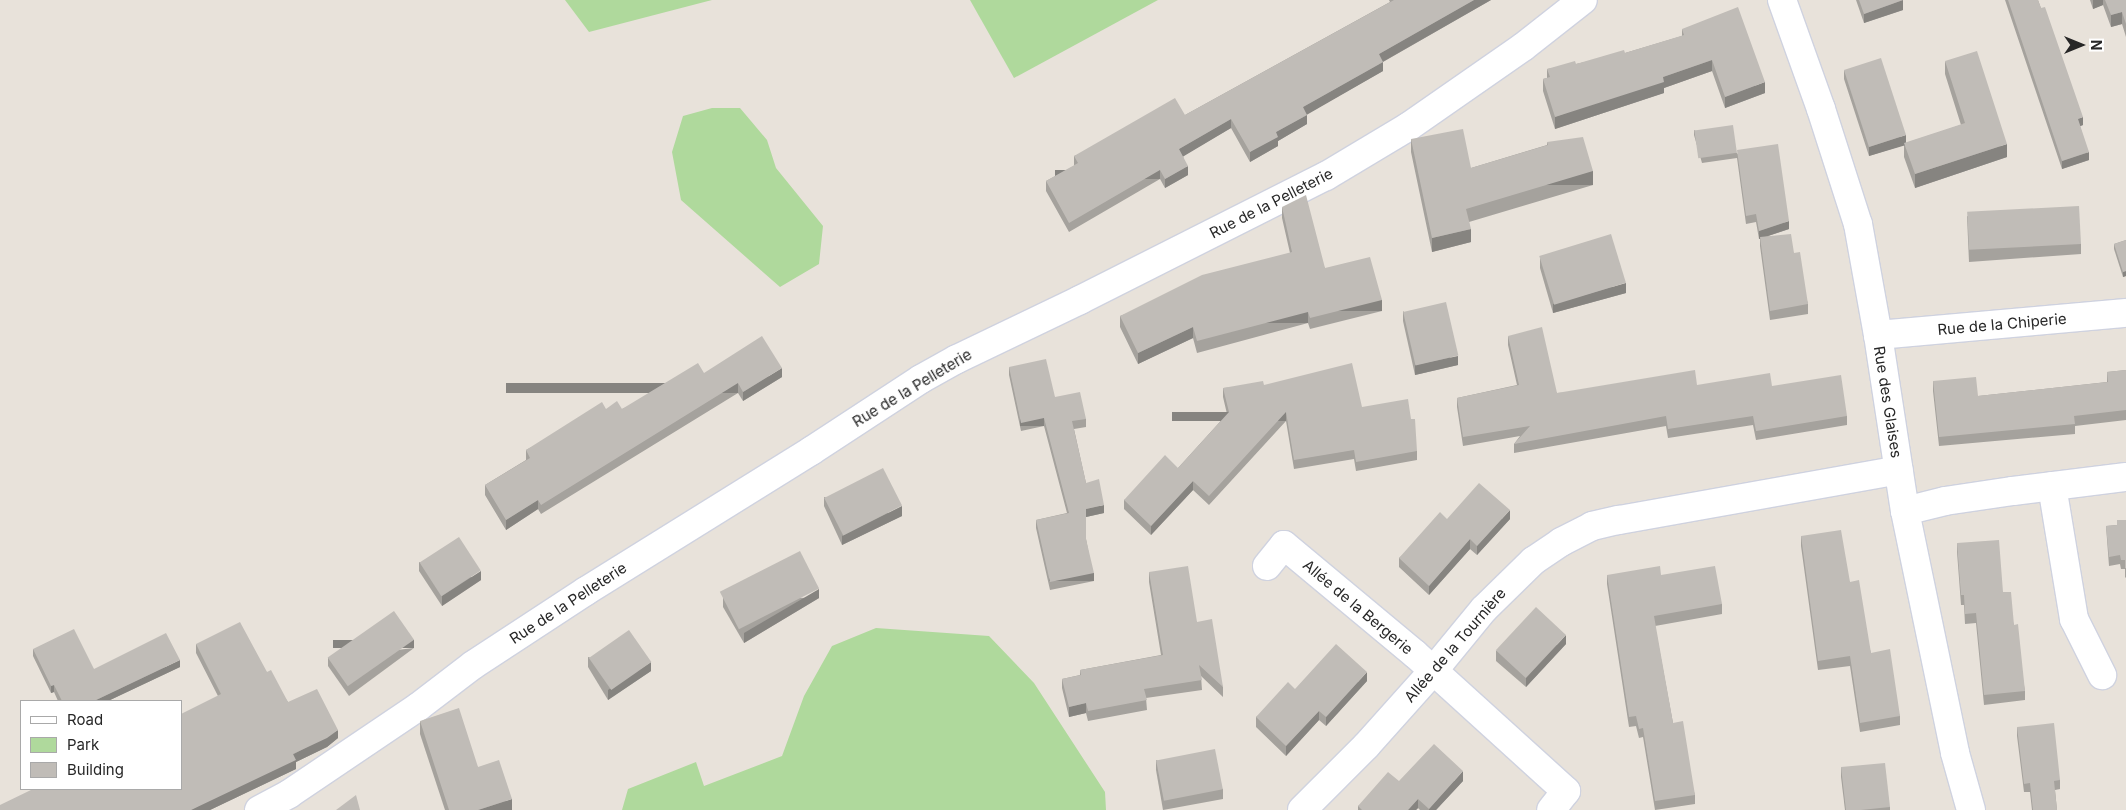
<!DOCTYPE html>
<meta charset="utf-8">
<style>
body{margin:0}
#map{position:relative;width:2126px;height:810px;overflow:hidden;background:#e8e2da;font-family:Inter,sans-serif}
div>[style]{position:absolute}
.green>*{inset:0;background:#afd99c}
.roads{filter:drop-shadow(1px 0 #cfd2df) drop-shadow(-1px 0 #cfd2df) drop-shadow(0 1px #cfd2df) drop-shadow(0 -1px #cfd2df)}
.minor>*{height:28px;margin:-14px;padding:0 14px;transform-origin:14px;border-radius:14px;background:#fff}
.secondary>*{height:28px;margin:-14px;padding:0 14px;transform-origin:14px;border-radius:14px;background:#fff}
.wall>*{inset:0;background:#a5a29d}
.shaded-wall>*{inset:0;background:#868480;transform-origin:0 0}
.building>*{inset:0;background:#c0bcb7;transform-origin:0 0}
span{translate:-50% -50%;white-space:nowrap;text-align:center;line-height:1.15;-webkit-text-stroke:4px #fff;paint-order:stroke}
.street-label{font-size:15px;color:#272727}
.legend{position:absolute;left:20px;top:700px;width:162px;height:90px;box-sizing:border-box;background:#fff;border:1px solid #a9a9a9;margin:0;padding:6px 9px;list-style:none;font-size:15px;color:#272727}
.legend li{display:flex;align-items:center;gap:10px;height:25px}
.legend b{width:25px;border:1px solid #a9a9a9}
.north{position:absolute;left:2056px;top:20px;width:50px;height:50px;-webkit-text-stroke:4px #fff;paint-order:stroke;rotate:90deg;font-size:14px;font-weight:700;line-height:20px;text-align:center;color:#272727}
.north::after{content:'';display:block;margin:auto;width:18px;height:22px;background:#272727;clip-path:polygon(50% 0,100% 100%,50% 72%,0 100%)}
</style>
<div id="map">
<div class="green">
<div style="clip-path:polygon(565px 0,712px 0,589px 32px)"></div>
<div style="clip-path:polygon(970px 0,1158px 0,1014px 78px)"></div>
<div style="clip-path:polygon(712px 108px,740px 108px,767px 140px,776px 168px,823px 226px,819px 264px,780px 287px,681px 200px,672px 152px,683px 116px)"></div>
<div style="clip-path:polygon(876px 628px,989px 636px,1034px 683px,1105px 792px,1106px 810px,622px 810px,628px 789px,696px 762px,704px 786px,782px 756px,804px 696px,832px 646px)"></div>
</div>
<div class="roads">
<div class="minor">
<div style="left:1782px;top:0;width:116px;rotate:70.3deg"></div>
<div style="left:1821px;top:109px;width:121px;rotate:72.2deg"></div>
<div style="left:1858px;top:224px;width:113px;rotate:79.8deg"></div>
<div style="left:1878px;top:335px;width:178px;rotate:81.3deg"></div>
<div style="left:1905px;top:511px;width:247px;rotate:78.3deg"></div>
<div style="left:1955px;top:753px;width:59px;rotate:74.3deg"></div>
<div style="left:1878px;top:335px;width:249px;rotate:-5.1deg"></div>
<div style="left:2052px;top:486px;width:135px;rotate:80.6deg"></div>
<div style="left:2074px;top:619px;width:63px;rotate:63.4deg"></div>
<div style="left:1905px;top:511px;width:41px;rotate:-14deg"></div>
<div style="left:1945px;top:501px;width:69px;rotate:-8.4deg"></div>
<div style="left:2013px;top:491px;width:114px;rotate:-7.1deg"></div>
<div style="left:1267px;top:566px;width:27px;rotate:-51deg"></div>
<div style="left:1284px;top:545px;width:170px;rotate:39.8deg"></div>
<div style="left:1415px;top:654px;width:204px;rotate:42.2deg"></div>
<div style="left:1566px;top:791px;width:24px;rotate:128deg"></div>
<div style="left:1302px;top:810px;width:91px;rotate:-45deg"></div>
<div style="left:1366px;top:746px;width:101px;rotate:-48.2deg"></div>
<div style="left:1433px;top:671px;width:80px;rotate:-50.6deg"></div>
<div style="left:1484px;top:609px;width:69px;rotate:-44.4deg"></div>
<div style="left:1533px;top:561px;width:34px;rotate:-34deg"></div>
<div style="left:1561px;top:542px;width:35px;rotate:-27deg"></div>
<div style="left:1592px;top:526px;width:28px;rotate:-13deg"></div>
<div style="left:1619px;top:520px;width:284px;rotate:-10.1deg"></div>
</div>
<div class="secondary">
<div style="left:259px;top:810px;width:34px;rotate:-28deg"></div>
<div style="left:289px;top:794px;width:156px;rotate:-34deg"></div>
<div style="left:418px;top:707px;width:69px;rotate:-37.4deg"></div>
<div style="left:473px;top:665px;width:135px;rotate:-33.2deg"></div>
<div style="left:586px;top:591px;width:265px;rotate:-31.9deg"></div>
<div style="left:811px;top:451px;width:131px;rotate:-33.2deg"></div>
<div style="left:921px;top:379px;width:41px;rotate:-29.1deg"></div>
<div style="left:957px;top:359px;width:136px;rotate:-25.6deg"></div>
<div style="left:1080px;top:300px;width:275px;rotate:-26.8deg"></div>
<div style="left:1326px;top:176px;width:96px;rotate:-30.9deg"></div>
<div style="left:1408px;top:127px;width:140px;rotate:-34.8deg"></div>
<div style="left:1523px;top:47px;width:76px;rotate:-38.1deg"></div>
</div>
</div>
<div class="wall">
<div style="clip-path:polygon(1389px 0,1491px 0,1383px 62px,1383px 71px,1307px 114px,1307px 124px,1278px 141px,1278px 146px,1250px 162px,1231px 128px,1183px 156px,1188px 175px,1165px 188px,1160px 179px,1069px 232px,1046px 191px,1046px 181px,1074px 166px,1074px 156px,1185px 115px,1390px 2px)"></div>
<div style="clip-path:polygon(1856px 0,1903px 0,1903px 10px,1864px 23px)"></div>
<div style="clip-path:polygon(2005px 0,2038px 0,2083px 125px,2080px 126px,2089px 160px,2062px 169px)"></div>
<div style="clip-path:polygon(2090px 0,2126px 0,2126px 37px,2122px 24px,2111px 27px,2103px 5px,2093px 9px)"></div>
<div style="clip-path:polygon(1682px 29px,1765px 93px,1725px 108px,1712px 71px,1664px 88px,1664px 93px,1555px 129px,1543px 91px,1543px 79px,1547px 78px,1547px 69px,1576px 64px,1625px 53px,1682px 36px)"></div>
<div style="clip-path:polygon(1945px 61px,2007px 157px,1915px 188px,1904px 157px,1904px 145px,1869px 156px,1844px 79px,1844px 70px,1906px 143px,1961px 125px,1945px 74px)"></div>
<div style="clip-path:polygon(1694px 130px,1737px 153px,1789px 229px,1768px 236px,1794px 253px,1808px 304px,1808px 314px,1770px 320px,1760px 246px,1760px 239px,1759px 239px,1756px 222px,1746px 224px,1737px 158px,1702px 163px,1694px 135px)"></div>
<div style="clip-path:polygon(1411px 139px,1471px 168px,1547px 145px,1547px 142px,1593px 185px,1469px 222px,1471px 242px,1432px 252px,1411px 152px)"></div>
<div style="clip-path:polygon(1282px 207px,1325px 268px,1382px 311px,1310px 329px,1308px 323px,1197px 353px,1193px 338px,1138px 364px,1120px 327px,1120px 316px,1290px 253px,1282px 218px)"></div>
<div style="clip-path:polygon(1967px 216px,2081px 244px,2081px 254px,1969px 262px)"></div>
<div style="clip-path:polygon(2126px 240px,2126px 276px,2123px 277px,2114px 249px,2114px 244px)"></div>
<div style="clip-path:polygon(1540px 258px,1626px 293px,1553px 313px,1540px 268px)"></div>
<div style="clip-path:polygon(1403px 311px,1458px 365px,1415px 375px,1403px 321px)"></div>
<div style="clip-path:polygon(1508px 336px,1557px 393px,1697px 385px,1772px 386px,1847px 416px,1847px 425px,1756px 440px,1753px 425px,1668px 438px,1666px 426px,1514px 453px,1514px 444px,1520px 436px,1463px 446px,1457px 407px,1457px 398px,1517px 385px,1508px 345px)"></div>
<div style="clip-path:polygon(1009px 367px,1055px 397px,1086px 419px,1086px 427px,1074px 429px,1086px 483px,1104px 513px,1086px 517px,1086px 539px,1094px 581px,1050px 590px,1036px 528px,1036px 520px,1067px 513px,1044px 426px,1021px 431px,1009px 375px)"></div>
<div style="clip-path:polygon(2126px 370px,2126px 420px,2075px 426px,2075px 434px,1939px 446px,1933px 391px,1933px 381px,1978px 396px,2107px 382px,2107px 372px)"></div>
<div style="clip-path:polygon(704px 373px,782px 377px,743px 401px,738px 393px,541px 514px,538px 509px,506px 530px,485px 495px,485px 485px,526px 460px,526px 450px,606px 409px,622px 409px)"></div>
<div style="clip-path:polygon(1264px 385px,1362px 407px,1417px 451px,1417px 460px,1356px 471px,1354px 459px,1294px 469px,1286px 421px,1209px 505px,1193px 490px,1151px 535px,1124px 509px,1124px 500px,1178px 468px,1227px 414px,1223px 397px,1223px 388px)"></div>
<div style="clip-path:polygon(824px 497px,902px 516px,842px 545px,824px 506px)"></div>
<div style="clip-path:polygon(1447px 519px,1510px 519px,1477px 555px,1470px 549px,1429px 595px,1399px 567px,1399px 558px)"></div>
<div style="clip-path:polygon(2126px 520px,2126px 577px,2125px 578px,2125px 569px,2121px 569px,2120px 564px,2109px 566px,2106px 526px,2117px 525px)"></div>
<div style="clip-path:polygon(1801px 536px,1850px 582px,1871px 653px,1900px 716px,1900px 725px,1860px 732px,1850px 666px,1818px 670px,1801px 546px)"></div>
<div style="clip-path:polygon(1957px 543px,2003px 592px,2014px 625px,2025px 691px,2025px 700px,1984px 705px,1976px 623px,1965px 624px,1964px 605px,1961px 605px,1957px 552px)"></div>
<div style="clip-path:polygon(419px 562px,481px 580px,442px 606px,419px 571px)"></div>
<div style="clip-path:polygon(1149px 572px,1197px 622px,1223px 687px,1223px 697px,1201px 676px,1202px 690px,1146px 698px,1147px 710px,1088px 721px,1086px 713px,1069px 717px,1062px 688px,1062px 679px,1080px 675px,1080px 670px,1161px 655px,1149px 582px)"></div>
<div style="clip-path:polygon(1607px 575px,1661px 575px,1722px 604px,1722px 614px,1655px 626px,1673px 723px,1695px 795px,1695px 804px,1655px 810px,1643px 737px,1639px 738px,1636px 726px,1629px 727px,1607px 584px)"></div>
<div style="clip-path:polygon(723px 597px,819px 598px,744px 643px,723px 607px)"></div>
<div style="clip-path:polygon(196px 644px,267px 672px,288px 702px,338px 738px,327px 747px,296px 762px,296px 769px,210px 810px,0 810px,181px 789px,218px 696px,196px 653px)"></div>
<div style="clip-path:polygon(1566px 644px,1526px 687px,1496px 661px,1496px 651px)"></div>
<div style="clip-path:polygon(414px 648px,349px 696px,328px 666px,328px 658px)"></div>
<div style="clip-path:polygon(33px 649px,94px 669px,180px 667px,108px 701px,58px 701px,54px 692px,51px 693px,33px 656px)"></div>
<div style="clip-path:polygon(588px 657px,651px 671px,608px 700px,588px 667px)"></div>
<div style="clip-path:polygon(1367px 681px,1326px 726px,1319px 720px,1286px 756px,1256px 727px,1256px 717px,1295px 689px)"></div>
<div style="clip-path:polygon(420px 721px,478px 767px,512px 810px,445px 810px,420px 734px)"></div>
<div style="clip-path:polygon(2017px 727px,2060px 780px,2060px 789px,2055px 790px,2057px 810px,2032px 810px,2030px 792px,2024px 792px,2017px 736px)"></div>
<div style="clip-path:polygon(1156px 760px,1223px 789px,1223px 799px,1163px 810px,1156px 770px)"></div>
<div style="clip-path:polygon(1841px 767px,1890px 807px,1890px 810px,1845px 810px,1841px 777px)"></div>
<div style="clip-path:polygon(1399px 781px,1463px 781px,1436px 810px,1420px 810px,1418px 808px,1416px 810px,1358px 810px,1358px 806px)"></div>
</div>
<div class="shaded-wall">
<div style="clip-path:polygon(1474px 0,1491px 0,1379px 64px,1379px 54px)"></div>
<div style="clip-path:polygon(1903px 0,1903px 10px,1864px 23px,1864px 14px)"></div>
<div style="clip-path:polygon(2093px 0,2103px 0,2103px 5px,2093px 9px)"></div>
<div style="clip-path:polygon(2122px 12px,2122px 24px,2111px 27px,2111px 15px)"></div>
<div style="clip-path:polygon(1712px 60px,1712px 71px,1664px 88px,1664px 93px,1555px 129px,1555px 117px,1663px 77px)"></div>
<div style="clip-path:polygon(1383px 62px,1383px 71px,1303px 117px,1303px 107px)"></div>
<div style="clip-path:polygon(1765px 82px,1765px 93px,1725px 108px,1725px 97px)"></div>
<div style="clip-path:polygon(1307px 115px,1307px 124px,1278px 141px,1278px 146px,1250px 162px,1250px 152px,1276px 132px)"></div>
<div style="clip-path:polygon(2083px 117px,2083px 125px,2078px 127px,2078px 119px)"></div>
<div style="clip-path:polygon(1231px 119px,1231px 128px,1179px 159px,1179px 149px)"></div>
<div style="clip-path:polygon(1906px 135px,1906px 145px,1869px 156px,1869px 147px)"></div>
<div style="clip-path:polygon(2007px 144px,2007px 157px,1915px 188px,1915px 174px)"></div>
<div style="clip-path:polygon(2089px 152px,2089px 160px,2062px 169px,2062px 161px)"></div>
<div style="clip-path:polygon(1188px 166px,1188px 175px,1165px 188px,1165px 179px)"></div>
<div style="left:1160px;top:170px;width:9px;height:105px;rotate:90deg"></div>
<div style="left:1593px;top:171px;width:14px;height:133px;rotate:90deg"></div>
<div style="clip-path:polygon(1789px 221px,1789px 229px,1759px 239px,1759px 231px)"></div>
<div style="clip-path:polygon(1471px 229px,1471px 242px,1432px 252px,1432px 238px)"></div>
<div style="clip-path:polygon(2126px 271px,2126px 276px,2123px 277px,2123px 272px)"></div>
<div style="clip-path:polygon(1626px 283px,1626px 293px,1553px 313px,1553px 304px)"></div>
<div style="left:1382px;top:300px;width:11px;height:74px;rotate:90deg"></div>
<div style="left:1308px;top:312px;width:11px;height:115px;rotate:90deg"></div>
<div style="clip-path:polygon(1193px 327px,1193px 338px,1138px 364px,1138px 353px)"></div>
<div style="clip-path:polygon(1458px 356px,1458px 365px,1415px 375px,1415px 365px)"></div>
<div style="clip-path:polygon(782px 368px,782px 377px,743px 401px,743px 392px)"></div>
<div style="left:738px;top:383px;width:10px;height:232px;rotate:90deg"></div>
<div style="left:1286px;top:412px;width:9px;height:114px;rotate:90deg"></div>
<div style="left:1044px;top:418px;width:8px;height:24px;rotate:90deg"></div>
<div style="clip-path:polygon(1193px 481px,1193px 490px,1151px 535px,1151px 526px)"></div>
<div style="clip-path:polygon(538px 500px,538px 509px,506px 530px,506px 520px)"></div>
<div style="clip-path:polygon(1104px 505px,1104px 513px,1086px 517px,1086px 509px)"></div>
<div style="clip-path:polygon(902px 506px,902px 516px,842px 545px,842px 536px)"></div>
<div style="clip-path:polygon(1510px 510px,1510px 519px,1477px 555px,1477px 546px)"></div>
<div style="clip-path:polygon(1470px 539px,1470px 549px,1429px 595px,1429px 586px)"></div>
<div style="clip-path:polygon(481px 571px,481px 580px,442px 606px,442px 596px)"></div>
<div style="left:1094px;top:573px;width:8px;height:45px;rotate:90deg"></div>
<div style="clip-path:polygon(819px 589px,819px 598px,744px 643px,744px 633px)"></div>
<div style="clip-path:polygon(1566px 635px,1566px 644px,1526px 687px,1526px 678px)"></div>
<div style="left:414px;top:640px;width:8px;height:81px;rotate:90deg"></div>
<div style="clip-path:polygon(180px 660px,180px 667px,108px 701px,94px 701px)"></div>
<div style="clip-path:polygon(651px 662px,651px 671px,608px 700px,608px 690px)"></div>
<div style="clip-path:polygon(1367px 672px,1367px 681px,1326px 726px,1326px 717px)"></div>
<div style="clip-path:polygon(54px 685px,54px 692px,51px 693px,51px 686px)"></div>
<div style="clip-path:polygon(1086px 703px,1086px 713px,1069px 717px,1069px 707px)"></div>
<div style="clip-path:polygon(1319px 711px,1319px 720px,1286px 756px,1286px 746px)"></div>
<div style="clip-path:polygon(338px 730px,338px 738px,327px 747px,296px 762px,296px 769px,210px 810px,191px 810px)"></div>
<div style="clip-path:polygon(1463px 771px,1463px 781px,1436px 810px,1429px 810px,1429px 809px)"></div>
<div style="clip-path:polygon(512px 799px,512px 810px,478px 810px)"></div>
<div style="clip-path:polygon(1418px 799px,1418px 808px,1416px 810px,1408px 810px)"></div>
</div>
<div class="building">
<div style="clip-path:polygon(1394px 0,1474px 0,1379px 54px,1383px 62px,1303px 107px,1307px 115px,1276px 132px,1278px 137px,1250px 152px,1231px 119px,1179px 149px,1188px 166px,1165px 179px,1160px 170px,1069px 223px,1046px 181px,1078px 163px,1074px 156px,1175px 98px,1185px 115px)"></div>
<div style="clip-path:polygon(1859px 0,1903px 0,1864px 14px)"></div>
<div style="clip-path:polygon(2008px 0,2038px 0,2041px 8px,2045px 7px,2083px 117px,2078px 119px,2089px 152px,2062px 161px)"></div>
<div style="clip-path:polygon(2105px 0,2126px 0,2126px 24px,2122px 12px,2111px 15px)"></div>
<div style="clip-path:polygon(1738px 7px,1765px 82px,1725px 97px,1712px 60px,1663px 77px,1664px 82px,1555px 117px,1543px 79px,1550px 77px,1547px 69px,1575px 61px,1576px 64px,1624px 50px,1625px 53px,1684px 35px,1682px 29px)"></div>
<div style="clip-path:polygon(1977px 51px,2007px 144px,1915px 174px,1904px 143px,1965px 123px,1945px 61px)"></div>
<div style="left:1881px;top:58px;width:81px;height:39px;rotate:72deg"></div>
<div style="left:1733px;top:125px;width:28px;height:39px;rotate:82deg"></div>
<div style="clip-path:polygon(1463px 129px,1471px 168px,1548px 145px,1547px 142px,1583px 137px,1593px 171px,1466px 209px,1471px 229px,1432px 238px,1411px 139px)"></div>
<div style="clip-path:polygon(1778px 144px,1789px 221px,1759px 231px,1756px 214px,1746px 216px,1737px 150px)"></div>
<div style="clip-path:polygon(1306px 195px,1325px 268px,1370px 257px,1382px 300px,1310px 318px,1308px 312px,1197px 341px,1193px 327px,1138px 353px,1120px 316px,1202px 275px,1292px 252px,1282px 207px)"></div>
<div style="left:2079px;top:206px;width:38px;height:112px;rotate:87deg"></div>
<div style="left:1611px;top:234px;width:51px;height:75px;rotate:73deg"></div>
<div style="clip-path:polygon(1791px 234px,1794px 253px,1800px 252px,1808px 304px,1770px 311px,1760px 237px)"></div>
<div style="clip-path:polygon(2126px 240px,2126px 271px,2123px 272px,2114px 244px)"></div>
<div style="left:1446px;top:302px;width:55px;height:44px;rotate:77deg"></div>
<div style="clip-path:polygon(1542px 327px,1557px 393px,1695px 370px,1697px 385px,1770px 373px,1772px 386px,1841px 375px,1847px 416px,1756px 431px,1753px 416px,1668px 429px,1666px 416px,1514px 444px,1530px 426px,1463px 437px,1457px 398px,1519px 385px,1508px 336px)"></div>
<div style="clip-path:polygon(762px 336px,782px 368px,743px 392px,738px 383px,541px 505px,538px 500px,506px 520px,485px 485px,530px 458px,526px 450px,602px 402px,606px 409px,617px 401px,622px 409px,698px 363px,704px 373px)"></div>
<div style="clip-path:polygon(1046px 359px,1055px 397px,1080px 392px,1086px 419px,1072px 421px,1086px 483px,1099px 479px,1104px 505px,1086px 509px,1086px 539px,1094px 573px,1050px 582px,1036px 520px,1069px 513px,1044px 418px,1021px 423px,1009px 367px)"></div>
<div style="clip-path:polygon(1352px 363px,1362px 407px,1408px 399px,1411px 419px,1415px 419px,1417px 451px,1356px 462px,1354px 450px,1294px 460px,1286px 412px,1209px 496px,1180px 469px,1193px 481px,1151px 526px,1124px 500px,1165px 455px,1178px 468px,1229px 412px,1223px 388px,1263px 381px,1264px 385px)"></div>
<div style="clip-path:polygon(2126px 370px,2126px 410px,2074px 416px,2075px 424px,1939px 437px,1933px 381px,1976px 377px,1978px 396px,2108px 382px,2107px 372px)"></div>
<div style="left:883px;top:468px;width:42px;height:66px;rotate:63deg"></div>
<div style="clip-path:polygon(1479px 483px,1510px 510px,1477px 546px,1470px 539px,1429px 586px,1399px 558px,1440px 512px,1447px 519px)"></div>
<div style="clip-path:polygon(2117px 520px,2126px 520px,2126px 568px,2125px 568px,2125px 560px,2121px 560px,2120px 555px,2109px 557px,2106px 526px,2117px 525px)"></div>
<div style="clip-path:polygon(1841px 530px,1850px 582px,1859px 580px,1871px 653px,1890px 649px,1900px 716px,1860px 723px,1850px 656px,1818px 661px,1801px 536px)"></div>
<div style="left:459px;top:537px;width:40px;height:47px;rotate:57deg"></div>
<div style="clip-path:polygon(1999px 540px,2003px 592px,2011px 592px,2014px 625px,2018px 624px,2025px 691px,1984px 695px,1976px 613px,1965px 614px,1964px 595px,1961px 595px,1957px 543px)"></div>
<div style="left:800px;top:551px;width:42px;height:90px;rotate:63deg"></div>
<div style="clip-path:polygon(1188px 566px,1197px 622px,1212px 619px,1223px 687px,1199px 665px,1202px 680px,1144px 689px,1147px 700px,1088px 711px,1086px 703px,1069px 707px,1062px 679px,1081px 675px,1080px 670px,1163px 655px,1149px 572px)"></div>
<div style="clip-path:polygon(1660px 566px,1661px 575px,1715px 566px,1722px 604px,1654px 616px,1673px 723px,1683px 721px,1695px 795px,1655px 801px,1643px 728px,1639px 729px,1636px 716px,1629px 717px,1607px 575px)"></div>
<div style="left:1536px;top:607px;width:41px;height:59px;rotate:43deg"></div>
<div style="left:394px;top:611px;width:35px;height:81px;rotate:55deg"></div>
<div style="clip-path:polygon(240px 622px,267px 672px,271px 670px,288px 702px,317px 689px,338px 730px,327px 738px,293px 754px,296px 760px,191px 810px,0 810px,0 805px,33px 789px,181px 789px,181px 714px,221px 694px,196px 644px)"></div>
<div style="clip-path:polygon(74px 629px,94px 669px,166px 633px,180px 660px,94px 701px,62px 701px,54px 685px,51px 686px,33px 649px)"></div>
<div style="left:629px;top:630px;width:39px;height:49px;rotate:55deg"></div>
<div style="clip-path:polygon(1336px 644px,1367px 672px,1326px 717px,1319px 711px,1286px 746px,1256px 717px,1288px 682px,1295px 689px)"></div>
<div style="clip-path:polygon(459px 708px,478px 767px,499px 760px,512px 799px,478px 810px,449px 810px,420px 721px)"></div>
<div style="clip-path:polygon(2054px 723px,2060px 780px,2054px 781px,2057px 810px,2033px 810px,2030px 783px,2024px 784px,2017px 727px)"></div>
<div style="clip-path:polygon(1434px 744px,1463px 771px,1429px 809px,1418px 799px,1408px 810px,1362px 810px,1358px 806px,1388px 772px,1399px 781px)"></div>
<div style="left:1215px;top:749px;width:41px;height:60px;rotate:79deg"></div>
<div style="clip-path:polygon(1885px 763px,1890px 807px,1861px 810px,1846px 810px,1841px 767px)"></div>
<div style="clip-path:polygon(356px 795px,360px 810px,336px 810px)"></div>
</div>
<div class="street-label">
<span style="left:1271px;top:203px;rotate:-27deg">Rue de la Pelleterie</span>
<span style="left:2002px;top:324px;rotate:-5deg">Rue de la Chiperie</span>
<span style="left:912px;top:388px;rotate:-31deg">Rue de la Pelleterie</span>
<span style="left:1888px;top:402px;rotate:81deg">Rue des Glaises</span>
<span style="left:568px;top:603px;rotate:-33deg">Rue de la Pelleterie</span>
<span style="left:1358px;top:607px;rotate:40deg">Allée de la Bergerie</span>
<span style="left:1455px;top:645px;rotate:-49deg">Allée de la Tournière</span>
</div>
<ul class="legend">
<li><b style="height:6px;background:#fff"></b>Road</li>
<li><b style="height:14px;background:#afd99c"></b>Park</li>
<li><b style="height:14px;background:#c0bcb7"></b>Building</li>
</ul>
<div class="north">N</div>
</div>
